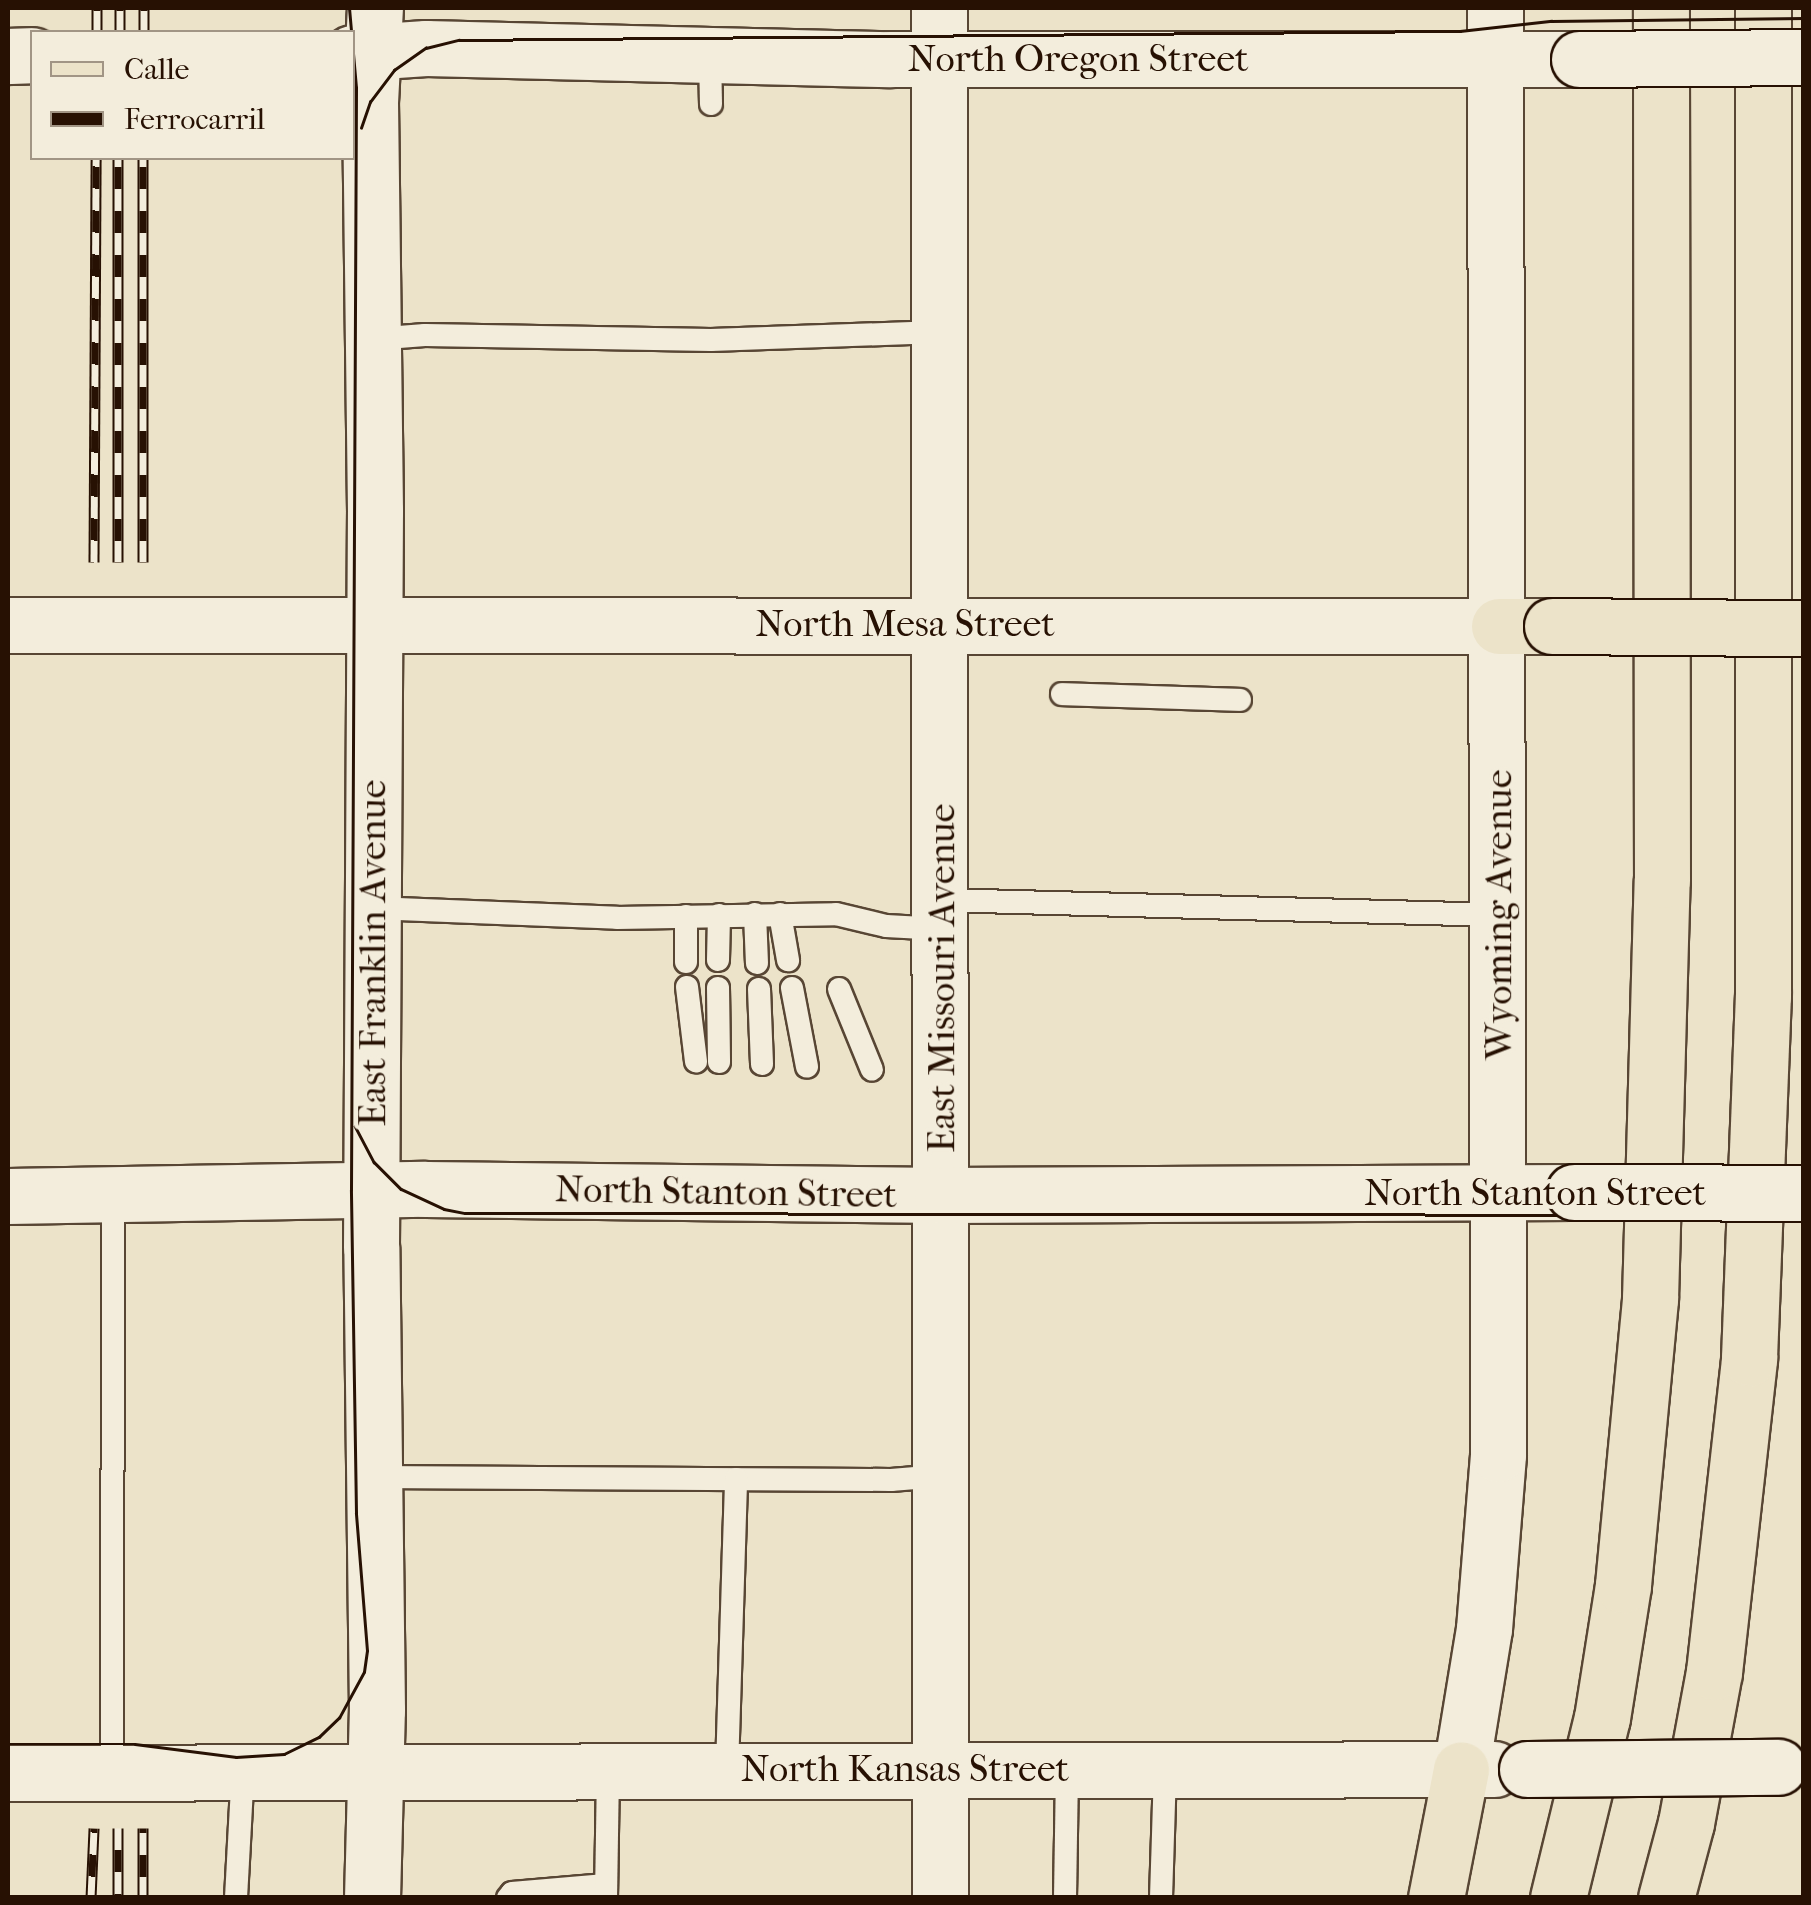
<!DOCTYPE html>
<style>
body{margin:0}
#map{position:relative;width:1811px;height:1905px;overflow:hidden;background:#ece3c9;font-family:"IM FELL French Canon",serif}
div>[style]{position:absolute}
.roads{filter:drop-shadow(2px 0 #584634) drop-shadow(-2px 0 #584634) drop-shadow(0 2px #584634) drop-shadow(0 -2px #584634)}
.lane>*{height:22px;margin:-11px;padding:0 11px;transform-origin:11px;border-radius:11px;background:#f3eddc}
.secondary>*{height:55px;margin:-27.5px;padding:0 27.5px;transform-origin:27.5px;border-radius:27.5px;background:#f3eddc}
.primary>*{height:55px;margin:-27.5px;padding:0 27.5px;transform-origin:27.5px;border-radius:27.5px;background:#ece3c9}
.highway>*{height:55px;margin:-27.5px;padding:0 27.5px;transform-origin:27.5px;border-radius:27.5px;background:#ece3c9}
.tram>*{height:2.5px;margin:-1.25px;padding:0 1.25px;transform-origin:1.25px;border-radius:1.25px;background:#271103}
.rail>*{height:11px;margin-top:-5.5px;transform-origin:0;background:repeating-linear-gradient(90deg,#f3eddc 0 22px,#271103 0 44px);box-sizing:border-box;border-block:2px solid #271103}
.bridges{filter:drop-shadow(2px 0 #271103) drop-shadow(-2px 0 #271103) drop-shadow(0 2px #271103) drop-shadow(0 -2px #271103)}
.secondary-bridge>*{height:55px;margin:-27.5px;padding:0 27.5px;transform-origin:27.5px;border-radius:27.5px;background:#f3eddc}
.primary-bridge>*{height:55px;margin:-27.5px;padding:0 27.5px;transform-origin:27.5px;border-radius:27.5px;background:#ece3c9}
span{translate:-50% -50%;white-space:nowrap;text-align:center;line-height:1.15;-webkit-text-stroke:8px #f3eddc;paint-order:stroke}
.street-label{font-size:38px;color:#271103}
.frame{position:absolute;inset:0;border:10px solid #271103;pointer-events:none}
.legend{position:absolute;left:30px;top:30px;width:325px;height:130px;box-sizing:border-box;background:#f3eddc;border:2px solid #a19585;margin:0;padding:12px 18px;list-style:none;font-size:30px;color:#271103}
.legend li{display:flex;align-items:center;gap:20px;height:50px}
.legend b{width:50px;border:2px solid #a19585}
</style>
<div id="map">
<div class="roads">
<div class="lane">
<div style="left:710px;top:56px;width:48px;rotate:88.8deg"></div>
<div style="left:373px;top:339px;width:52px;rotate:-4.4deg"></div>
<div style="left:425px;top:335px;width:286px;rotate:1deg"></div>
<div style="left:711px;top:340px;width:228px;rotate:-2deg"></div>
<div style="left:1062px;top:694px;width:178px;rotate:1.9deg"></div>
<div style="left:941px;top:900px;width:558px;rotate:1.54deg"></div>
<div style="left:373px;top:908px;width:244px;rotate:2.3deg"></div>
<div style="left:617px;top:918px;width:219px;rotate:-1deg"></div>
<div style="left:836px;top:914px;width:51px;rotate:13.5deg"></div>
<div style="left:886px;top:926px;width:56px;rotate:3.1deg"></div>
<div style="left:755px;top:914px;width:49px;rotate:87.7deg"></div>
<div style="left:780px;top:914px;width:47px;rotate:80.1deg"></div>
<div style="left:718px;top:960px;width:45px;rotate:-88.7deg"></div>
<div style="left:686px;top:962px;width:46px;rotate:-90deg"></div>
<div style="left:687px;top:987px;width:75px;rotate:83.1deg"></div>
<div style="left:718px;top:988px;width:74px;rotate:89.2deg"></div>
<div style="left:792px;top:988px;width:80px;rotate:79.2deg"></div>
<div style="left:759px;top:989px;width:75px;rotate:87.7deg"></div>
<div style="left:839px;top:989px;width:87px;rotate:67.8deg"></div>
<div style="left:374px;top:1477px;width:517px;rotate:0.33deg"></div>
<div style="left:891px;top:1480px;width:49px;rotate:-4.7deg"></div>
<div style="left:727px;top:1769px;width:290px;rotate:-88.2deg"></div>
<div style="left:112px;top:1772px;width:578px;rotate:-89.9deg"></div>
<div style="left:236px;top:1898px;width:128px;rotate:-86.9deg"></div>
<div style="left:508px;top:1898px;width:6px;rotate:-51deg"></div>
<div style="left:512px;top:1893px;width:94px;rotate:-4.9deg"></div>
<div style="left:606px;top:1898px;width:126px;rotate:-89.1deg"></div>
<div style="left:1065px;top:1898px;width:129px;rotate:-89.1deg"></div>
<div style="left:1161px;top:1898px;width:129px;rotate:-88.2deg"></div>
</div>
<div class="secondary">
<div style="left:939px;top:8px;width:1890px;rotate:89.97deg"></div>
<div style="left:352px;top:53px;width:74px;rotate:-3.9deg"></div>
<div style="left:426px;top:48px;width:464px;rotate:1.4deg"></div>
<div style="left:890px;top:59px;width:689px"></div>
<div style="left:8px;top:56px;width:24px;rotate:-2deg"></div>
<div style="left:8px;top:625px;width:1491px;rotate:0.04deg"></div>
<div style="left:8px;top:1196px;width:417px;rotate:-1deg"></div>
<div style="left:425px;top:1189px;width:517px;rotate:0.66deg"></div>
<div style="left:942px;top:1195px;width:632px;rotate:-0.27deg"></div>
<div style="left:1461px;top:1769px;width:142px;rotate:-80.7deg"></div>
<div style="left:1484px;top:1629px;width:176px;rotate:-85.4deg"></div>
<div style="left:1498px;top:1454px;width:1446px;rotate:-90.12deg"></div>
<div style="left:8px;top:1773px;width:1486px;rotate:-0.15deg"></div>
<div style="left:372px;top:1898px;width:188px;rotate:-88.5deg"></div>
<div style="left:377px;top:1710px;width:463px;rotate:-90.7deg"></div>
<div style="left:371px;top:1247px;width:736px;rotate:-89.69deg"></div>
<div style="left:375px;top:511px;width:409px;rotate:-90.7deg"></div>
<div style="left:370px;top:102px;width:94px;rotate:-87deg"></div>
</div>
<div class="primary">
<div style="left:1499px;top:626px;width:53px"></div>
</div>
<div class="highway">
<div style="left:1436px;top:1898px;width:131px;rotate:-79deg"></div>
<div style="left:1558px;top:1898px;width:185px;rotate:-76.3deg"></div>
<div style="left:1602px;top:1718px;width:135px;rotate:-81deg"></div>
<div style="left:1623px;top:1585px;width:287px;rotate:-84.6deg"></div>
<div style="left:1650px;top:1299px;width:419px;rotate:-88.4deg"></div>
<div style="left:1662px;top:880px;width:872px;rotate:-90.07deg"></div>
<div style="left:1666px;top:1898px;width:78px;rotate:-75.1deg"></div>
<div style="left:1686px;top:1823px;width:154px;rotate:-79.5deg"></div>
<div style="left:1714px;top:1672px;width:316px;rotate:-83.6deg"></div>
<div style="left:1749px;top:1358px;width:362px;rotate:-87.8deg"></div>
<div style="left:1763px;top:996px;width:988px;rotate:-90deg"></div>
</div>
</div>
<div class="tram">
<div style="left:361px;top:128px;width:28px;rotate:-71deg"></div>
<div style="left:370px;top:102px;width:40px;rotate:-53deg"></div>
<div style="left:394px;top:70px;width:39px;rotate:-35deg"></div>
<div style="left:426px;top:48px;width:34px;rotate:-14deg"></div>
<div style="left:459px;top:40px;width:1001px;rotate:-0.52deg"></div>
<div style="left:1460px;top:31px;width:92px;rotate:-6.3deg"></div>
<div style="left:1551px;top:21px;width:253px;rotate:-0.7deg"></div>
<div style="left:355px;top:1126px;width:41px;rotate:62.2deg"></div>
<div style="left:374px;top:1162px;width:38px;rotate:45deg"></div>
<div style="left:401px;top:1189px;width:47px;rotate:24.9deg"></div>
<div style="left:444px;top:1209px;width:21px;rotate:11deg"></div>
<div style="left:465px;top:1213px;width:1339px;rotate:0.09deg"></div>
<div style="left:8px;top:1744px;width:127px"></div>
<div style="left:135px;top:1744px;width:102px;rotate:7.3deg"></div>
<div style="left:236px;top:1757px;width:48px;rotate:-3.6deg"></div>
<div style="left:284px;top:1754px;width:39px;rotate:-26deg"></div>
<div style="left:319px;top:1737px;width:28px;rotate:-44deg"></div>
<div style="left:339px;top:1718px;width:52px;rotate:-61.5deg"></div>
<div style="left:364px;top:1672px;width:21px;rotate:-82deg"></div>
<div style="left:367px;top:1651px;width:138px;rotate:-94.6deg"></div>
<div style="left:356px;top:1513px;width:323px;rotate:-90.9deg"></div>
<div style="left:351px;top:1190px;width:1102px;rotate:-89.74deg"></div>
<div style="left:356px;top:88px;width:80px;rotate:-95deg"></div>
</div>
<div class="rail">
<div style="left:97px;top:32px;width:24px;rotate:-90deg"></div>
<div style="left:120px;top:32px;width:24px;rotate:-90deg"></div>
<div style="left:144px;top:32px;width:24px;rotate:-90deg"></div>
<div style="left:94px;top:562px;width:404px;rotate:-89.7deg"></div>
<div style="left:118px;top:562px;width:404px;rotate:-90deg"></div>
<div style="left:143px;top:562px;width:404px;rotate:-90deg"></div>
<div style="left:118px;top:1828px;width:70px;rotate:90deg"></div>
<div style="left:91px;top:1898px;width:70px;rotate:-87.5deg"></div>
<div style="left:143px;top:1898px;width:70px;rotate:-90deg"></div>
</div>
<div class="bridges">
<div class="secondary-bridge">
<div style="left:1579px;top:59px;width:225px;rotate:-0.5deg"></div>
<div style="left:1574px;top:1192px;width:230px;rotate:0.2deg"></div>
<div style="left:1527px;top:1769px;width:251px;rotate:-0.5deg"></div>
</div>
<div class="primary-bridge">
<div style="left:1552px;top:626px;width:252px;rotate:0.5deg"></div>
</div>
</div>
<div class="street-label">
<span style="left:1078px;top:59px">North Oregon Street</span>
<span style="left:905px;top:624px">North Mesa Street</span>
<span style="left:1499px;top:915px;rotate:-90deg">Wyoming Avenue</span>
<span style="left:373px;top:953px;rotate:-90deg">East Franklin Avenue</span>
<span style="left:942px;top:978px;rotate:-90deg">East Missouri Avenue</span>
<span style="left:726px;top:1192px;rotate:1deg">North Stanton Street</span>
<span style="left:1535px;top:1193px">North Stanton Street</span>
<span style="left:905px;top:1769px">North Kansas Street</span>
</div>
<div class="frame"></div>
<ul class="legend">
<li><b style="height:12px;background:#ece3c9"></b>Calle</li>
<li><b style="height:12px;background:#271103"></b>Ferrocarril</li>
</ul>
</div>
